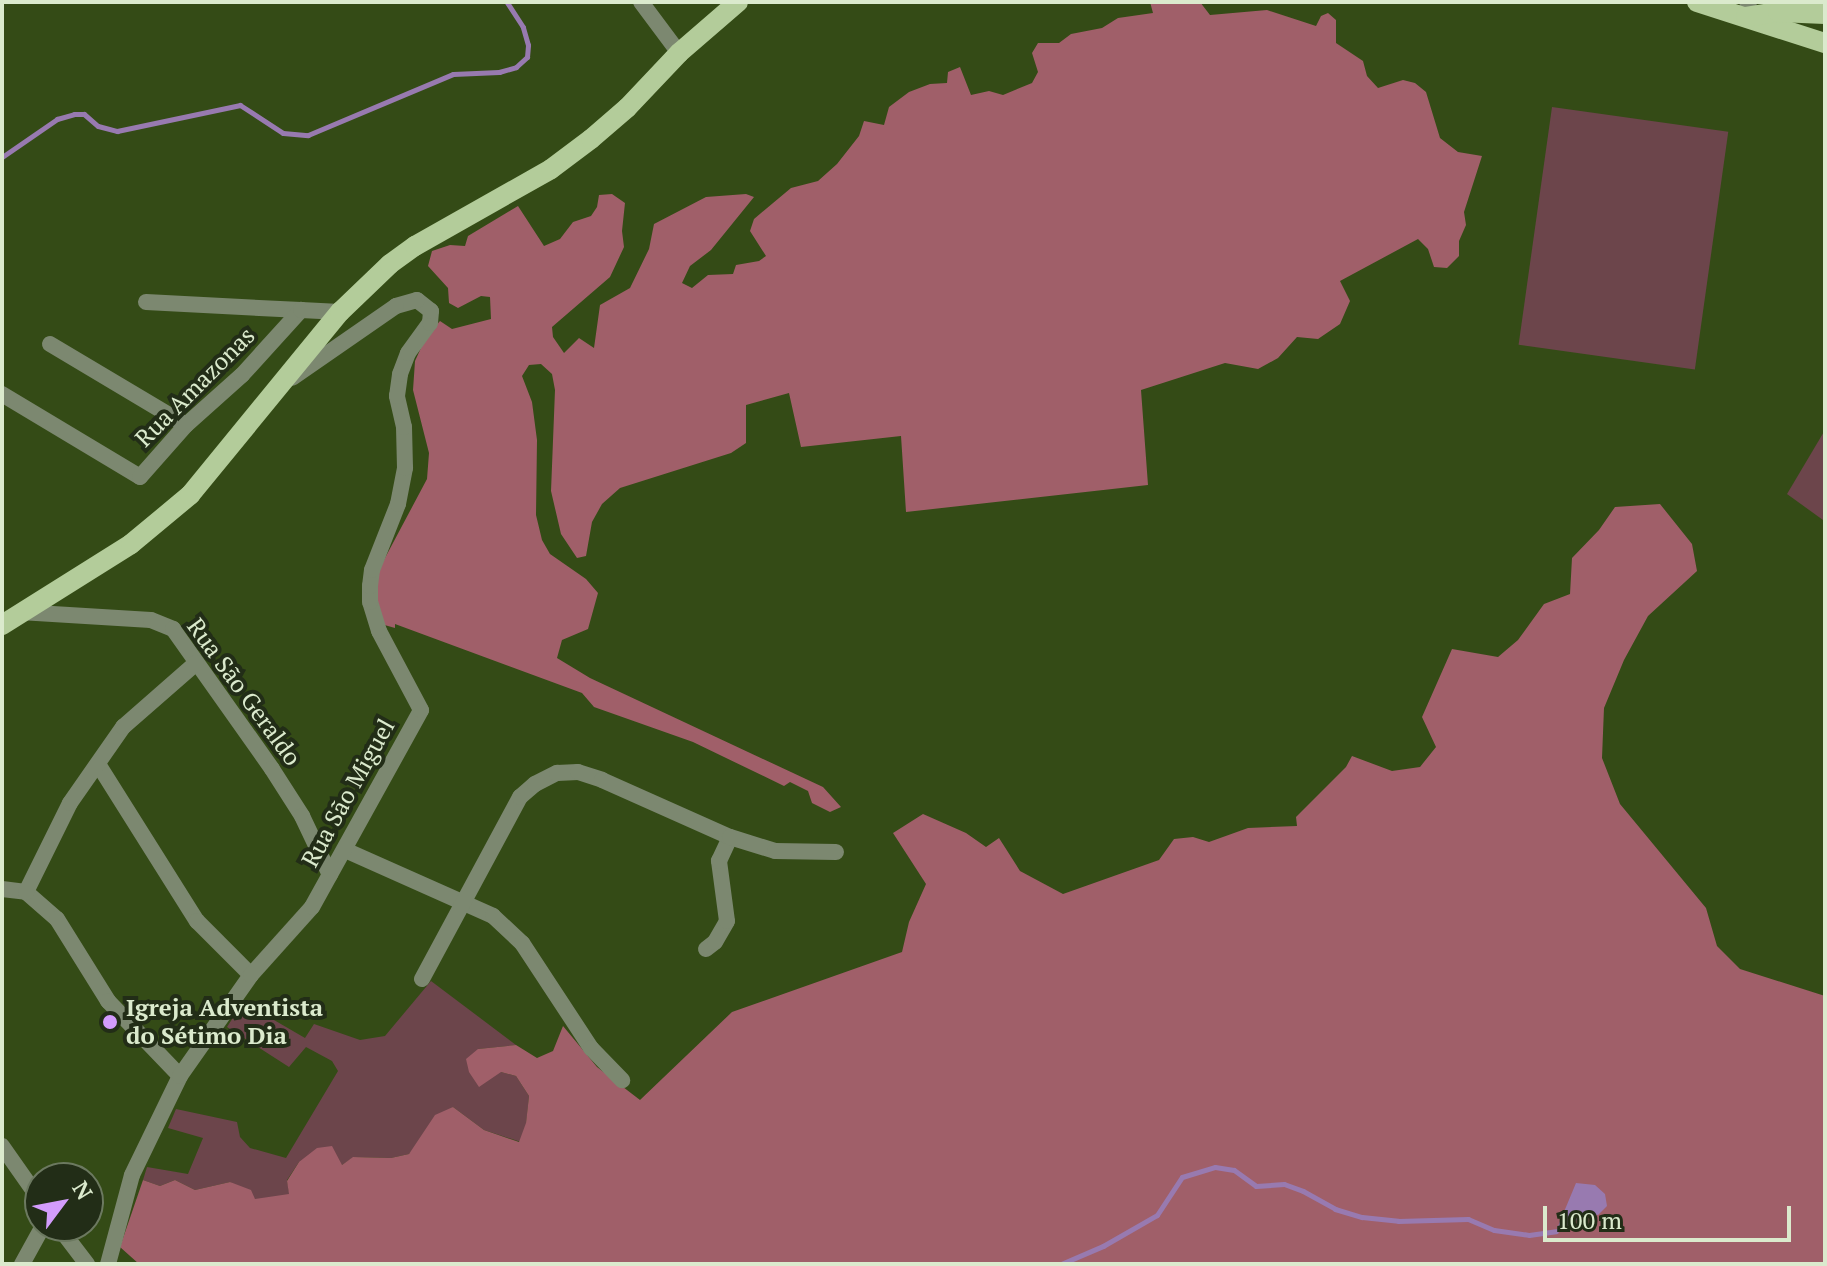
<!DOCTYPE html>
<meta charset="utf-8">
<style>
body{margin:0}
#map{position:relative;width:1827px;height:1266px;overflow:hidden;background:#344b16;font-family:"PT Serif",serif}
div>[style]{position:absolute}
.green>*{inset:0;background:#6c454b;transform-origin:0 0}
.forest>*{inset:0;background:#a05f69}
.water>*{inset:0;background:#987ab0}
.stream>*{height:5px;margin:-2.5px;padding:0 2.5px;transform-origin:2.5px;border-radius:2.5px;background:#987ab0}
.minor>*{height:16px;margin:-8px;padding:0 8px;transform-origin:8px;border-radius:8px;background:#7c8870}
.tertiary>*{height:16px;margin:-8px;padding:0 8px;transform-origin:8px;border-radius:8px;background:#7c8870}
.primary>*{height:20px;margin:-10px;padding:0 10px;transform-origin:10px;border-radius:10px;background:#b3cc9a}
.dots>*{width:22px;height:22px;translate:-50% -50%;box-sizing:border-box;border:4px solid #222d17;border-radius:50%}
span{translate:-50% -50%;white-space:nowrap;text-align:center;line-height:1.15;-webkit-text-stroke:8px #222d17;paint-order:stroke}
.street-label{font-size:24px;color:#dbeacd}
.poi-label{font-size:24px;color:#dbeacd;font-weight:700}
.left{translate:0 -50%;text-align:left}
.frame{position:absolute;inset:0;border:4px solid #dbeacd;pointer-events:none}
.north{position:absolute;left:24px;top:1162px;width:80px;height:80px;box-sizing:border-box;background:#222d17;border:2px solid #6c7960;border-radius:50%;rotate:58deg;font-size:22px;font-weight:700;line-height:32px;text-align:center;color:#dbeacd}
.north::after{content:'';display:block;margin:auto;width:28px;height:36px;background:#d39cfc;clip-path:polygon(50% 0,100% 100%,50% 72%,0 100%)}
.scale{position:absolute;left:1543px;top:1206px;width:248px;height:36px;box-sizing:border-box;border:4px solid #dbeacd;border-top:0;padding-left:10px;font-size:24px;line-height:28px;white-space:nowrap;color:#dbeacd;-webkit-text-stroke:6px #222d17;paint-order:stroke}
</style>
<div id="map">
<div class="green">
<div style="left:1552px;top:107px;width:178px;height:240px;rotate:8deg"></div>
<div style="clip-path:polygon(1825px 430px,1825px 515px,1823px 520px,1787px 494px)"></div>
<div style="clip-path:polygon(431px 981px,516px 1045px,478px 1049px,501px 1072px,516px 1076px,529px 1096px,524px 1143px,484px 1130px,453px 1107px,409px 1154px,391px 1158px,354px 1157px,342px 1165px,299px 1162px,287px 1180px,291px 1203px,288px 1222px,230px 1182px,195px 1190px,175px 1180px,160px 1186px,143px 1180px,147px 1167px,188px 1174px,203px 1138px,168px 1128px,176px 1109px,237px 1122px,240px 1137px,250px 1148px,286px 1158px,338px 1071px,332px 1061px,306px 1047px,289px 1067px,227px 1027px,243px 1002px,305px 1038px,314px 1024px,360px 1040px,385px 1036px)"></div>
</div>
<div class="forest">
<div style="clip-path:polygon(1150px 2px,1200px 2px,1210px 15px,1267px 10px,1316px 26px,1321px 16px,1328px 13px,1336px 20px,1336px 43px,1363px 61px,1367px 76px,1378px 88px,1403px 80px,1415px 83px,1426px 92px,1440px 138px,1458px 152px,1482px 156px,1464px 212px,1466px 225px,1459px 241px,1459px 256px,1447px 268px,1434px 267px,1428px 249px,1418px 239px,1340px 281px,1350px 301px,1340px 324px,1318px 339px,1297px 337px,1278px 358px,1258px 369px,1225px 363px,1141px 390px,1148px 485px,906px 512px,901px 436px,801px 447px,789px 393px,746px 405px,746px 443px,731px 453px,620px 488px,602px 504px,592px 522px,586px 556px,577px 558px,561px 534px,551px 491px,555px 390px,552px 374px,541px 364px,529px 365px,522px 376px,532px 402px,537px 440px,536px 515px,542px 540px,550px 554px,586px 579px,598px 593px,588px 629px,562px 640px,557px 658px,590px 678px,823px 787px,841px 807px,830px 812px,812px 803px,808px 791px,790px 782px,784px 786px,693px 742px,594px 707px,582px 693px,395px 624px,395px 628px,381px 624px,374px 592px,377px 573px,427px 479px,429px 453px,413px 390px,415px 361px,426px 337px,440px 321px,452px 329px,491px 319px,490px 297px,481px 296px,458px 308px,449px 303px,448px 288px,428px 266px,432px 251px,450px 245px,465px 246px,468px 236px,518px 206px,544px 246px,560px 239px,573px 222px,591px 216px,597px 207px,599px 195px,612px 194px,625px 203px,622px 231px,624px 247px,610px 277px,552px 327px,553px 337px,564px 353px,579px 338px,594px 348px,600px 305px,630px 288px,649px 249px,654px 224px,706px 197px,746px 194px,754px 197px,711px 250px,690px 266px,682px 283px,692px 288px,708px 275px,733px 274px,736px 265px,759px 261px,766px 256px,750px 231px,754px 219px,791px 188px,818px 181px,837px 164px,859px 136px,864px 121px,884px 125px,889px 107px,909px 92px,930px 84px,947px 83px,948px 72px,960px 67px,971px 95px,989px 91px,1003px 95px,1032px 83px,1038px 72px,1032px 53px,1038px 43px,1059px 43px,1071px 34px,1102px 28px,1118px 18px,1153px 13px)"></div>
<div style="clip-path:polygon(1660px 504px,1692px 544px,1697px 571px,1648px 616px,1624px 660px,1604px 708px,1602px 758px,1620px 804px,1706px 908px,1717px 946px,1740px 969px,1825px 996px,1825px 1264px,139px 1264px,120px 1247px,143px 1180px,160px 1186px,175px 1180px,195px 1190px,230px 1182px,251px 1190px,255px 1199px,289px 1194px,287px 1181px,299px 1162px,317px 1148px,332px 1146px,342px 1165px,353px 1157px,391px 1158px,409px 1154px,435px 1115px,453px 1107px,484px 1130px,519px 1142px,526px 1123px,529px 1096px,516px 1076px,501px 1072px,479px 1087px,469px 1072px,466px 1059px,478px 1049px,516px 1045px,537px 1058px,553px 1051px,563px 1026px,597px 1067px,640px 1100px,732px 1012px,902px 952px,909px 922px,926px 884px,893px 833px,923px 814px,966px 833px,986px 847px,999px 838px,1020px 871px,1063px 894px,1159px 860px,1174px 839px,1193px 837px,1209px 842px,1248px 828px,1297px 826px,1296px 817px,1346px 767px,1352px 756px,1392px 771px,1420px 767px,1436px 747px,1422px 717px,1452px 649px,1498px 657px,1518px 640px,1544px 604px,1570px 594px,1572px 558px,1599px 530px,1615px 507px)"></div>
</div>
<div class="water">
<div style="clip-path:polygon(1576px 1183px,1595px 1185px,1605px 1194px,1607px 1206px,1598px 1215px,1585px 1213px,1568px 1227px,1556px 1231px)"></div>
</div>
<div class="stream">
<div style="left:2px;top:157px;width:67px;rotate:-34.6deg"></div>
<div style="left:57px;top:119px;width:18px;rotate:-16deg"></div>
<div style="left:74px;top:114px;width:10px"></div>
<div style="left:84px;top:114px;width:18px;rotate:41deg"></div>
<div style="left:98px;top:126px;width:20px;rotate:15deg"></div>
<div style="left:117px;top:131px;width:126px;rotate:-11.9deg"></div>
<div style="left:240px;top:105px;width:51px;rotate:33.1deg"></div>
<div style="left:283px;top:133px;width:25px;rotate:5deg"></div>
<div style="left:308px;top:135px;width:157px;rotate:-22.8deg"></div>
<div style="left:453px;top:74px;width:46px;rotate:-2.5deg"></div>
<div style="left:499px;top:72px;width:18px;rotate:-16deg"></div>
<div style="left:516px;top:67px;width:15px;rotate:-42deg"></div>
<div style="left:527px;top:57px;width:12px;rotate:-85deg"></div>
<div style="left:528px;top:45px;width:19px;rotate:-106deg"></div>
<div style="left:523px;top:27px;width:30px;rotate:-123deg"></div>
<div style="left:1061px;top:1264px;width:46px;rotate:-23.2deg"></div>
<div style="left:1103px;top:1246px;width:62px;rotate:-29.9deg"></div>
<div style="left:1157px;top:1215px;width:45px;rotate:-56.7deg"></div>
<div style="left:1182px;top:1177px;width:34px;rotate:-17deg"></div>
<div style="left:1215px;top:1167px;width:19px;rotate:9deg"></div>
<div style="left:1234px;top:1170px;width:27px;rotate:36deg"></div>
<div style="left:1256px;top:1186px;width:28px;rotate:-4deg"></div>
<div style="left:1284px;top:1184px;width:20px;rotate:20deg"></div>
<div style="left:1303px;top:1191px;width:37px;rotate:29deg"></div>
<div style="left:1335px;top:1209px;width:28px;rotate:17deg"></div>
<div style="left:1362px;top:1217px;width:36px;rotate:6deg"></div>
<div style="left:1398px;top:1221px;width:70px;rotate:-1.6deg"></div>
<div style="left:1468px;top:1219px;width:28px;rotate:23deg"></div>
<div style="left:1494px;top:1230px;width:35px;rotate:8deg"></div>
<div style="left:1529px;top:1235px;width:27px;rotate:-8deg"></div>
</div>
<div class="minor">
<div style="left:641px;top:2px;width:64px;rotate:53.3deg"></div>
<div style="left:146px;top:302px;width:155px;rotate:3deg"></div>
<div style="left:50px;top:344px;width:158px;rotate:30.8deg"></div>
<div style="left:2px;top:394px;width:161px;rotate:31deg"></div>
<div style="left:140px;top:477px;width:69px;rotate:-48.5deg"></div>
<div style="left:186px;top:425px;width:75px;rotate:-41.8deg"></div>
<div style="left:242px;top:375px;width:88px;rotate:-47.8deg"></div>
<div style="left:301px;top:310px;width:39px;rotate:3deg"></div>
<div style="left:20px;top:612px;width:131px;rotate:3.5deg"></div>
<div style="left:151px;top:620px;width:24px;rotate:22deg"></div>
<div style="left:173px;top:629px;width:171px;rotate:54.7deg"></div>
<div style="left:272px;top:769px;width:56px;rotate:57.4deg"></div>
<div style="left:302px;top:816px;width:65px;rotate:64.6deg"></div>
<div style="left:98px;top:764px;width:186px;rotate:57.8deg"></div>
<div style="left:197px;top:921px;width:76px;rotate:45deg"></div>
<div style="left:345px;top:850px;width:162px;rotate:24deg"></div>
<div style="left:493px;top:916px;width:40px;rotate:43deg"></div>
<div style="left:522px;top:943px;width:126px;rotate:56.7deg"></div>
<div style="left:591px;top:1048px;width:45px;rotate:45.9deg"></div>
<div style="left:2px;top:889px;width:24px;rotate:7deg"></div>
<div style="left:26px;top:892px;width:41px;rotate:41.1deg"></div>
<div style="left:57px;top:919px;width:97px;rotate:58.1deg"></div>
<div style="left:108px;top:1001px;width:104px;rotate:46.2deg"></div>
<div style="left:26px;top:892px;width:99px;rotate:-63.7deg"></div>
<div style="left:70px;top:803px;width:93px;rotate:-55.1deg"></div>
<div style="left:123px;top:727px;width:97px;rotate:-41.2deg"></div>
<div style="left:706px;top:949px;width:11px;rotate:-38deg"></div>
<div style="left:715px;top:942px;width:24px;rotate:-60deg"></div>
<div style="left:727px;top:921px;width:61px;rotate:-97.6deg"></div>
<div style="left:719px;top:861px;width:26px;rotate:-65deg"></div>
<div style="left:422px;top:979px;width:207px;rotate:-61.7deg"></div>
<div style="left:520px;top:797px;width:20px;rotate:-41deg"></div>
<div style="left:535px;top:784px;width:25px;rotate:-27deg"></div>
<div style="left:557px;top:773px;width:21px;rotate:-3deg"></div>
<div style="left:578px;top:772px;width:25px;rotate:18deg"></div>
<div style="left:602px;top:780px;width:140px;rotate:24deg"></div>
<div style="left:730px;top:837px;width:47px;rotate:17.3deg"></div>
<div style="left:775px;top:851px;width:61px;rotate:0.9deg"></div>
<div style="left:2px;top:1146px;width:66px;rotate:54.9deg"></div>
<div style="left:58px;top:1226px;width:48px;rotate:52.7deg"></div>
<div style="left:22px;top:1264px;width:43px;rotate:-61.1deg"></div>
<div style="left:108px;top:1264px;width:92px;rotate:-74.9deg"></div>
<div style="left:132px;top:1175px;width:110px;rotate:-64.1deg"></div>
<div style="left:180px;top:1076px;width:123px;rotate:-54.9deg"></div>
<div style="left:251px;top:975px;width:91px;rotate:-48.1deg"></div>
<div style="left:312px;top:907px;width:225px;rotate:-61deg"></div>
<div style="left:421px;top:710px;width:89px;rotate:-118deg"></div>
<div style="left:379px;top:631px;width:30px;rotate:-107deg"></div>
<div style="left:370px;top:602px;width:16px;rotate:-90deg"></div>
<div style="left:370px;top:586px;width:16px;rotate:-83deg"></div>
<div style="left:372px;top:570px;width:71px;rotate:-68.5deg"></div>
<div style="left:398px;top:504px;width:37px;rotate:-79deg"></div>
<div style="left:405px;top:468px;width:41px;rotate:-91.4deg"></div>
<div style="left:404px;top:427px;width:32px;rotate:-103deg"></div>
<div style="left:397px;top:396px;width:22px;rotate:-82deg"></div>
<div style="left:400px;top:374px;width:22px;rotate:-69deg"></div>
<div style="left:408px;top:353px;width:37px;rotate:-54deg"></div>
<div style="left:430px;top:323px;width:12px;rotate:-85deg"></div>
<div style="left:431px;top:311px;width:18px;rotate:-142deg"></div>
<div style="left:417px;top:300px;width:22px;rotate:164deg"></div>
<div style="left:396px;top:306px;width:126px;rotate:145.3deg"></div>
</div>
<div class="tertiary">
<div style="left:1743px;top:18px;width:17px;rotate:-69deg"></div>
</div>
<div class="primary">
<div style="left:1697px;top:2px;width:134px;rotate:17.8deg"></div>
<div style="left:1746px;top:17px;width:32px;rotate:-9deg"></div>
<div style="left:1778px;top:12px;width:47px;rotate:2.4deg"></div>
<div style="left:2px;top:625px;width:152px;rotate:-32.1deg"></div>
<div style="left:131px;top:544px;width:77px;rotate:-39.7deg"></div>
<div style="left:190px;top:495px;width:237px;rotate:-50.7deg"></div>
<div style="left:340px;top:312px;width:69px;rotate:-43.8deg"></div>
<div style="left:390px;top:264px;width:31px;rotate:-36deg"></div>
<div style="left:415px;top:246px;width:156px;rotate:-29.5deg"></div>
<div style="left:551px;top:169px;width:50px;rotate:-36.9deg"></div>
<div style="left:591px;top:139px;width:48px;rotate:-40.7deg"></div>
<div style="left:627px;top:108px;width:76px;rotate:-46.6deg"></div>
<div style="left:679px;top:53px;width:78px;rotate:-40.8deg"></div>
</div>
<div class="dots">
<div style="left:110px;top:1022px;background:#d39cfc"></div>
</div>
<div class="street-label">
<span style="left:195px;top:387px;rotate:-45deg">Rua Amazonas</span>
<span style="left:244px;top:692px;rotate:54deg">Rua São Geraldo</span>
<span style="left:348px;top:793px;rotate:-61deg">Rua São Miguel</span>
</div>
<div class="poi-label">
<span class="left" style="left:126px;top:1022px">Igreja Adventista<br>do Sétimo Dia</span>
</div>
<div class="frame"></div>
<div class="north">N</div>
<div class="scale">100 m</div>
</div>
